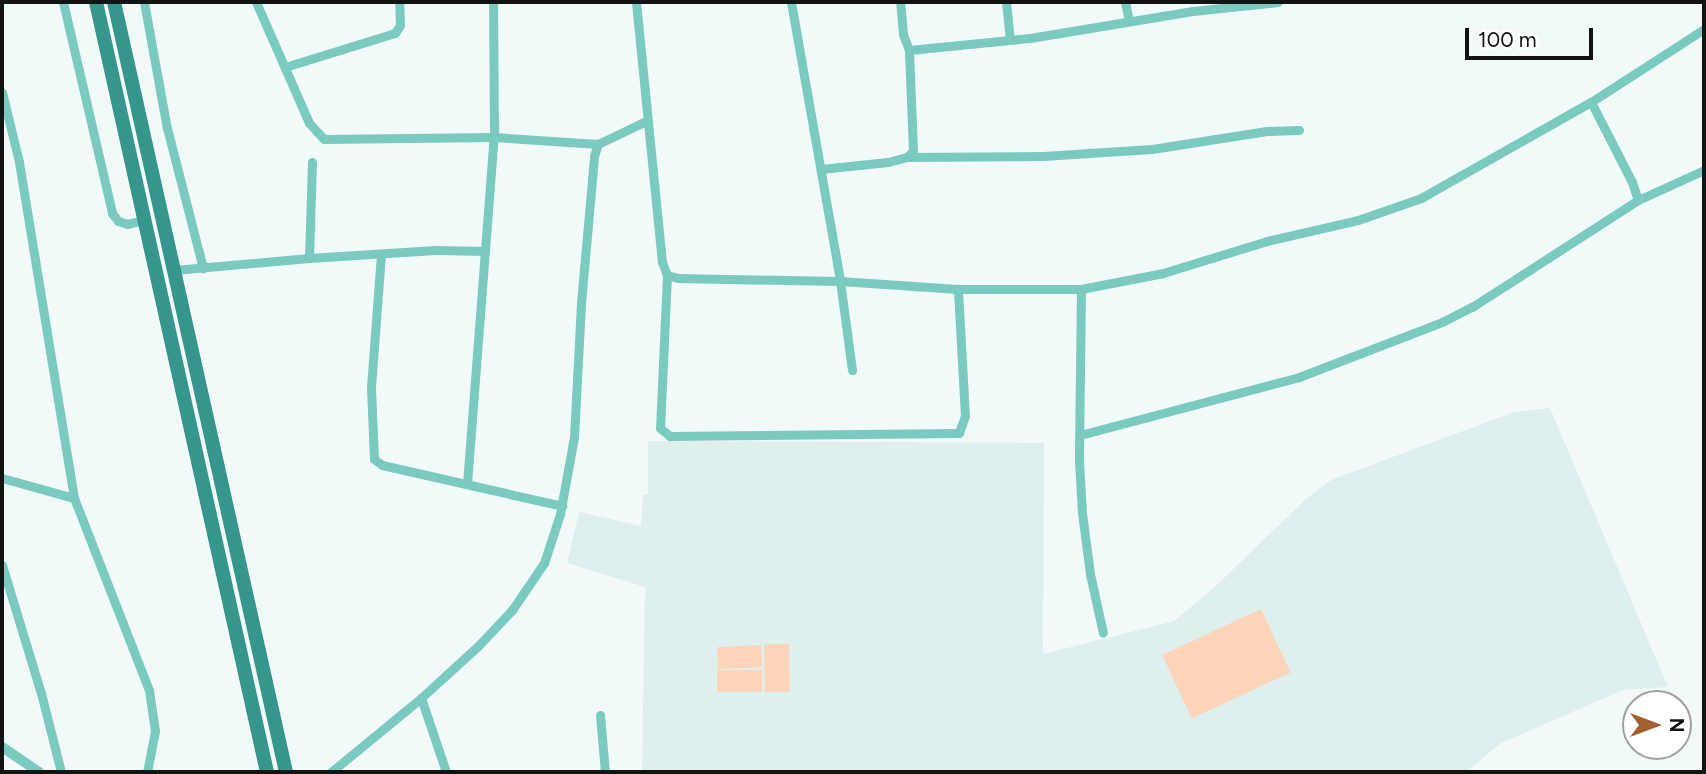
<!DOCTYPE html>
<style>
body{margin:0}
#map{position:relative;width:1706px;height:774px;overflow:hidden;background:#f2faf9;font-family:Figtree,sans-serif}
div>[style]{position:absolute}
.built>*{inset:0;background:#deefed}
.green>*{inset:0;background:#fcd4ba;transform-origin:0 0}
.minor>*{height:9px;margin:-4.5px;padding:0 4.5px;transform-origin:4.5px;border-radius:4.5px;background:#7bcac0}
.tertiary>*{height:10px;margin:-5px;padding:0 5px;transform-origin:5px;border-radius:5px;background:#7bcac0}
.primary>*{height:14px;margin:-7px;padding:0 7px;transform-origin:7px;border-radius:7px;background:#36958c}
span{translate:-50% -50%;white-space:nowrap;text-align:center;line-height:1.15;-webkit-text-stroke:6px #fff;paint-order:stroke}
.frame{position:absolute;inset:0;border:4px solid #111413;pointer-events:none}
.north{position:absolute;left:1622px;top:690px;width:70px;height:70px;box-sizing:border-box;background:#fff;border:2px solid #a0a1a1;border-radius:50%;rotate:90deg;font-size:19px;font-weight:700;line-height:28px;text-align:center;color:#111413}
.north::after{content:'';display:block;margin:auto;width:24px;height:32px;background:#a3602f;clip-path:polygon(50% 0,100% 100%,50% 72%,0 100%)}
.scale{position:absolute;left:1465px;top:28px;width:128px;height:32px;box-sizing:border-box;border:4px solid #111413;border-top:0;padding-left:9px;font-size:21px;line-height:24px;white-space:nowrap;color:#111413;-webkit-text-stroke:5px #fff;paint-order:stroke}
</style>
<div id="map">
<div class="built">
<div style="clip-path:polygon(1550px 408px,1668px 687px,1623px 690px,1501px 743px,1466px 772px,642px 772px,645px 587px,567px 563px,579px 512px,641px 526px,643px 495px,648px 494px,648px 441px,1044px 443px,1043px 654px,1174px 621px,1217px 585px,1307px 498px,1331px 480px,1514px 412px)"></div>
</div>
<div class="green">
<div style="left:1261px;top:609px;width:70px;height:109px;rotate:65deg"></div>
<div style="left:789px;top:644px;width:48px;height:25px;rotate:89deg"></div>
<div style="left:761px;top:645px;width:22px;height:44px;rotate:87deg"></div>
<div style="left:717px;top:670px;width:45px;height:22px"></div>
</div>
<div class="minor">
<div style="left:63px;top:2px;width:217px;rotate:76.9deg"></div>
<div style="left:112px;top:213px;width:10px;rotate:53deg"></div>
<div style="left:118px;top:221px;width:9px;rotate:18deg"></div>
<div style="left:127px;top:224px;width:17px;rotate:-13deg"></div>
<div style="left:144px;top:2px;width:128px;rotate:79.7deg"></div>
<div style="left:167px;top:128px;width:145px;rotate:75.6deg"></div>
<div style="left:256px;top:2px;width:132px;rotate:66.3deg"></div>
<div style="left:309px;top:123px;width:22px;rotate:47deg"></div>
<div style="left:324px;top:139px;width:170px;rotate:-0.7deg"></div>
<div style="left:494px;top:137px;width:104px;rotate:3.9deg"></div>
<div style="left:636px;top:2px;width:261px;rotate:84.3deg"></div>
<div style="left:662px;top:262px;width:14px;rotate:69deg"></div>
<div style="left:667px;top:275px;width:11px;rotate:15deg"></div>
<div style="left:678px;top:278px;width:162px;rotate:1.1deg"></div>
<div style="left:840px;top:281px;width:90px;rotate:82.3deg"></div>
<div style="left:791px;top:2px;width:283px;rotate:80deg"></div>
<div style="left:840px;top:281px;width:118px;rotate:3.9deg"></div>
<div style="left:958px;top:289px;width:123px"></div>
<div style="left:1081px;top:289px;width:84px;rotate:-11deg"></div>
<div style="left:1163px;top:273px;width:109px;rotate:-17.1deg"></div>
<div style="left:1267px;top:241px;width:93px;rotate:-13deg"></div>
<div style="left:1358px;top:220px;width:67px;rotate:-19.2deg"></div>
<div style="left:1421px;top:198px;width:195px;rotate:-29.5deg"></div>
<div style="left:1591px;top:102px;width:135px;rotate:-32.9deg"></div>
<div style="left:1006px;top:2px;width:38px;rotate:84deg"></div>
<div style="left:1125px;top:2px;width:19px;rotate:78deg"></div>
<div style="left:909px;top:50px;width:122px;rotate:-5.7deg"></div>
<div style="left:1030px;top:38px;width:165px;rotate:-9.4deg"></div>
<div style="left:1193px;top:11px;width:85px;rotate:-6deg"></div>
<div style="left:285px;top:67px;width:115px;rotate:-17.2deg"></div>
<div style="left:395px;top:33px;width:9px;rotate:-58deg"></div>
<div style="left:400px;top:25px;width:23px;rotate:-92deg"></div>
<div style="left:2px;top:92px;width:72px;rotate:76.3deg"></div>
<div style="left:19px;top:162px;width:340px;rotate:80.7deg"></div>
<div style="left:1591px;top:102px;width:90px;rotate:62.9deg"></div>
<div style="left:1632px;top:182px;width:19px;rotate:72deg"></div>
<div style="left:907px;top:157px;width:136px;rotate:-0.4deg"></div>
<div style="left:1043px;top:156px;width:109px;rotate:-3.7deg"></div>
<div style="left:1152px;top:149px;width:116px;rotate:-8.9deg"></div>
<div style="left:1267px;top:131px;width:32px;rotate:-2deg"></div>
<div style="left:821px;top:169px;width:67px;rotate:-6deg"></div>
<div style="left:888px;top:162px;width:20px;rotate:-15deg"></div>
<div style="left:907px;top:157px;width:8px;rotate:-45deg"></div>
<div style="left:913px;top:151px;width:101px;rotate:-92.3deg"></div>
<div style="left:909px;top:50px;width:17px;rotate:-111deg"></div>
<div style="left:903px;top:34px;width:32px;rotate:-95deg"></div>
<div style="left:381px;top:254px;width:134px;rotate:94.3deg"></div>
<div style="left:371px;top:388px;width:71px;rotate:87.6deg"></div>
<div style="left:374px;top:459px;width:10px;rotate:37deg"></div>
<div style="left:382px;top:465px;width:185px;rotate:12.8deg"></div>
<div style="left:309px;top:258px;width:96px;rotate:-88.2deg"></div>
<div style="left:174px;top:270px;width:136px;rotate:-5.1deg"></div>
<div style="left:309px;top:258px;width:127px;rotate:-3.6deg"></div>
<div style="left:436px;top:250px;width:49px;rotate:1.2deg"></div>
<div style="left:667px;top:275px;width:153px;rotate:92.6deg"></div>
<div style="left:660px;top:428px;width:13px;rotate:39deg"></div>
<div style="left:670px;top:436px;width:289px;rotate:-0.6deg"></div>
<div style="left:959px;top:433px;width:18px;rotate:-71deg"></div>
<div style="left:965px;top:416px;width:127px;rotate:-93.2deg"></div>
<div style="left:1081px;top:289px;width:172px;rotate:90.7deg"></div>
<div style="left:1079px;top:461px;width:52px;rotate:86.7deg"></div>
<div style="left:1082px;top:513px;width:62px;rotate:82.5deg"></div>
<div style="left:1090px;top:574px;width:60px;rotate:77.6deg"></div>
<div style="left:1080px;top:435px;width:227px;rotate:-14.8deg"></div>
<div style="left:1299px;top:377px;width:153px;rotate:-21deg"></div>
<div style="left:1442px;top:322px;width:34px;rotate:-27deg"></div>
<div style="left:1472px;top:307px;width:197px;rotate:-32.8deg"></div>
<div style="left:1638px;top:200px;width:72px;rotate:-24.4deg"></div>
<div style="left:2px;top:478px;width:75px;rotate:15.5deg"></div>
<div style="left:74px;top:498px;width:206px;rotate:68.7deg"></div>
<div style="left:149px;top:690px;width:41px;rotate:81.7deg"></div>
<div style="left:155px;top:731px;width:42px;rotate:101deg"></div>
<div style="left:467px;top:484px;width:348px;rotate:-85.6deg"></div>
<div style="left:494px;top:137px;width:135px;rotate:-90.4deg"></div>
<div style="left:2px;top:565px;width:134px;rotate:73.1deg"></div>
<div style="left:41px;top:693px;width:81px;rotate:75.8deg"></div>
<div style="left:421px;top:698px;width:78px;rotate:71.3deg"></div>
<div style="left:600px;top:715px;width:57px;rotate:85deg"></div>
<div style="left:331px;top:772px;width:117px;rotate:-39.4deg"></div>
<div style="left:421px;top:698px;width:77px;rotate:-42.4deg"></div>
<div style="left:478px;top:646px;width:50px;rotate:-46.6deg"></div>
<div style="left:512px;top:610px;width:57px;rotate:-55.8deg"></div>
<div style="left:544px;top:563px;width:52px;rotate:-71.9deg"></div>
<div style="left:560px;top:514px;width:78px;rotate:-79.7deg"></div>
<div style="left:574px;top:437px;width:134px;rotate:-87deg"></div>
<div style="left:581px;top:303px;width:148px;rotate:-84.9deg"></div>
<div style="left:594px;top:156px;width:13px;rotate:-72deg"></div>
<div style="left:598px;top:144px;width:55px;rotate:-25.6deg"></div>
</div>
<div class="tertiary">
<div style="left:2px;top:747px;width:45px;rotate:34deg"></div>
</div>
<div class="primary">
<div style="left:96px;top:2px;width:789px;rotate:77.48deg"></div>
<div style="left:114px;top:2px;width:789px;rotate:77.41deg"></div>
</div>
<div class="frame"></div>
<div class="north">N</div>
<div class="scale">100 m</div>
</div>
